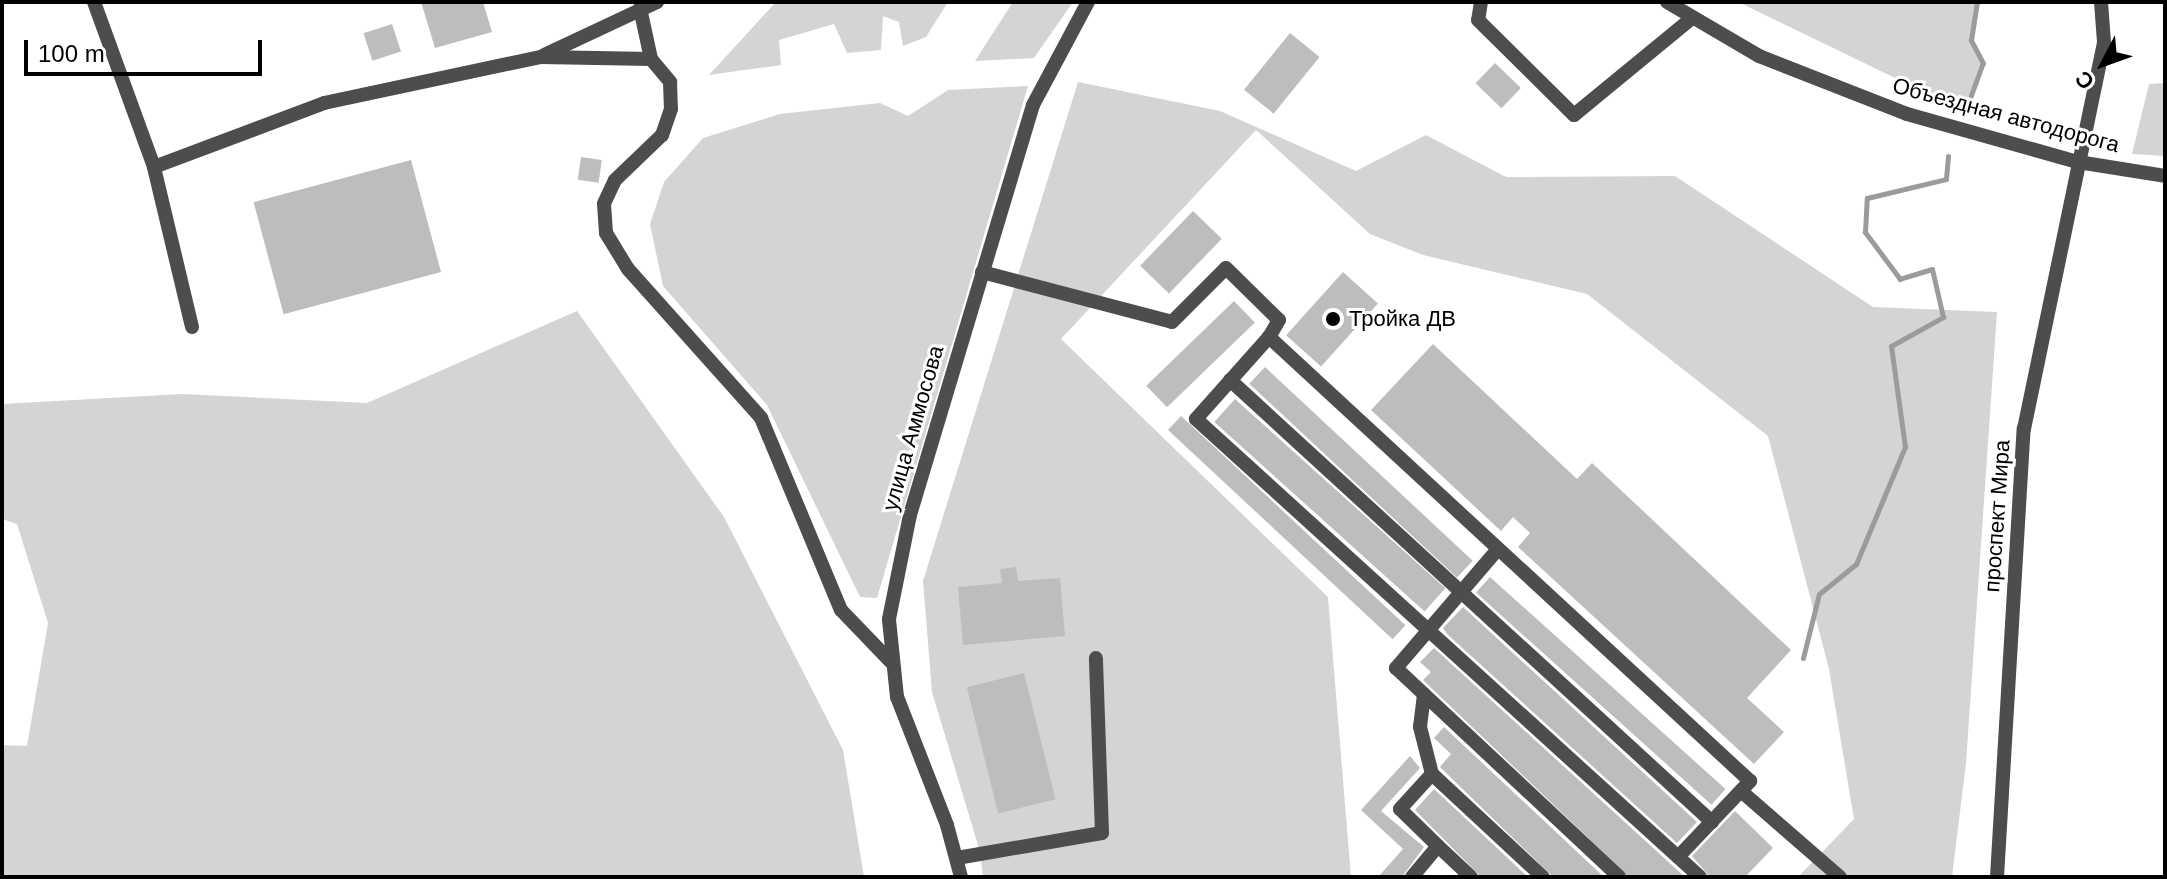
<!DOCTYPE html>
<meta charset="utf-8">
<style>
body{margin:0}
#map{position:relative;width:2167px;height:879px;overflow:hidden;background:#fff;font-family:Arial,sans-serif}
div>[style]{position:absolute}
.green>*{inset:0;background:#d4d4d4}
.stream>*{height:5px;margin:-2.5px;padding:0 2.5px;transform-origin:2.5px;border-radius:2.5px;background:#9b9b9b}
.building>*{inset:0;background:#bdbdbd;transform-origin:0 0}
.minor>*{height:14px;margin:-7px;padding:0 7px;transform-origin:7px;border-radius:7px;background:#4d4d4d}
.dots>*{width:22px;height:22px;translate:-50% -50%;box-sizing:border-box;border:4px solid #fff;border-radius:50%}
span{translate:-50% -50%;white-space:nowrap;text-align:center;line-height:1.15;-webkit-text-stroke:6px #fff;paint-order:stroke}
.street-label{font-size:22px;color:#000}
.poi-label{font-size:22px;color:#000}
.left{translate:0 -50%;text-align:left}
.frame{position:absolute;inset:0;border:4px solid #000;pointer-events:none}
.north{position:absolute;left:2063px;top:24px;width:80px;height:80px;-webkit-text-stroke:6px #fff;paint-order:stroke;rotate:229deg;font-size:22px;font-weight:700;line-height:32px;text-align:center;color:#000}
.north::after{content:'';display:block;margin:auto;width:28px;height:36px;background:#000;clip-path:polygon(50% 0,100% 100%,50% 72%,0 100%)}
.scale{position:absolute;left:24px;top:40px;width:238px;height:36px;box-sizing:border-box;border:4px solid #000;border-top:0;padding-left:10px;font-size:24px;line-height:28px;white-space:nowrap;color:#000;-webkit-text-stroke:6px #fff;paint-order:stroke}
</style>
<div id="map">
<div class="green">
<div style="clip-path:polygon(776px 2px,948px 2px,926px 37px,903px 46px,899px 22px,883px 16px,881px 50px,847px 53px,834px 24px,779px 40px,781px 65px,709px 75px)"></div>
<div style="clip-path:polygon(1013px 2px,1073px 2px,1034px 58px,975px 61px)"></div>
<div style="clip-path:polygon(1738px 2px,1977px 2px,1971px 40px,1983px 63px,1970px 98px,1924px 92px)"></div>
<div style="clip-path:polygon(1078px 82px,1220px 111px,1356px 171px,1426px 135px,1506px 177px,1675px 176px,1873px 307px,1997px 312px,1966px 763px,1952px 877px,1798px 877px,1854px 819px,1829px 669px,1768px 436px,1587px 294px,1423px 255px,1370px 234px,1256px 130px,1061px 339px,1328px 597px,1351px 877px,983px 877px,980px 852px,932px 692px,923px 581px)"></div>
<div style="clip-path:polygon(2165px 83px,2165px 156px,2132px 154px,2149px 84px)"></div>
<div style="clip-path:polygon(1028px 86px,877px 598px,860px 597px,767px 405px,663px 286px,650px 224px,664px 182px,703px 138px,780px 114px,880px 103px,908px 116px,948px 90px)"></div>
<div style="clip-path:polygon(577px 311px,724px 517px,843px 750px,864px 877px,2px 877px,2px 745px,27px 746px,48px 623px,17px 524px,2px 519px,2px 404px,182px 394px,367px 403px)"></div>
</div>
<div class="stream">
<div style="left:1970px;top:98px;width:37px;rotate:-70deg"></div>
<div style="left:1983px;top:63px;width:26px;rotate:-118deg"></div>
<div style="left:1971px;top:40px;width:38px;rotate:-81deg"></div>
<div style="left:1803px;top:658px;width:66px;rotate:-76deg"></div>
<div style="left:1819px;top:594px;width:48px;rotate:-39deg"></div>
<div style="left:1856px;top:564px;width:127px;rotate:-67.3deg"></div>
<div style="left:1905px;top:447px;width:102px;rotate:-97.9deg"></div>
<div style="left:1891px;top:346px;width:60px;rotate:-29.1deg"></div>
<div style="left:1943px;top:317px;width:49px;rotate:-102.9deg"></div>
<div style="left:1932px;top:269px;width:34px;rotate:163deg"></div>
<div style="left:1900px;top:279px;width:59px;rotate:-126.7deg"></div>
<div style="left:1865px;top:232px;width:34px;rotate:-87deg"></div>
<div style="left:1867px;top:198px;width:81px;rotate:-13.5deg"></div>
<div style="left:1946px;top:179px;width:23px;rotate:-85deg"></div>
</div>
<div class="building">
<div style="clip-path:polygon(421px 2px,483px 2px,492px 32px,435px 48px)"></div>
<div style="left:392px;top:24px;width:29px;height:30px;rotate:72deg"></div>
<div style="left:1290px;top:33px;width:38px;height:73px;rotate:39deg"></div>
<div style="left:1495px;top:63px;width:36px;height:28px;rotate:44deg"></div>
<div style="left:581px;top:157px;width:21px;height:23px;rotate:8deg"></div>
<div style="left:411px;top:160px;width:116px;height:163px;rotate:75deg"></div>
<div style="left:1193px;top:211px;width:40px;height:76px;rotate:44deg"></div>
<div style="left:1343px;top:272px;width:47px;height:85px;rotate:42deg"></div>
<div style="left:1234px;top:301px;width:30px;height:122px;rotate:46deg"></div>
<div style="clip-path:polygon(1433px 344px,1577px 479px,1592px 463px,1791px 650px,1747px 698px,1784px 732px,1754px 764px,1518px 547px,1530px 533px,1513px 517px,1501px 531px,1371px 410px)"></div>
<div style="left:1265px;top:367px;width:284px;height:23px;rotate:43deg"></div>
<div style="left:1235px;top:399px;width:283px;height:31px;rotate:42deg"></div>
<div style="left:1181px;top:416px;width:307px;height:19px;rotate:43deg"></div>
<div style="clip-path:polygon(1016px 567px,1018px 581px,1060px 578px,1065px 636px,963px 645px,958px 587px,1002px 583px,1000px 569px)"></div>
<div style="left:1490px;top:577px;width:317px;height:21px;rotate:42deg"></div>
<div style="clip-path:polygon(1463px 607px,1697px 822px,1677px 843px,1447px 634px,1443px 628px)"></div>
<div style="clip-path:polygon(1434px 648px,1685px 877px,1629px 877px,1423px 680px,1431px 672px,1420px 662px)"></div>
<div style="left:1024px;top:673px;width:130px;height:59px;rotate:76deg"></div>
<div style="clip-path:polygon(1444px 727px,1604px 877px,1553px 877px,1440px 767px,1451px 754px,1434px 738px)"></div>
<div style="clip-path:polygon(1410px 756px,1420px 768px,1381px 811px,1424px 847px,1402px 877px,1378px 877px,1403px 849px,1361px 810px)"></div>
<div style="clip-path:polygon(1434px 789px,1528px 877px,1481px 877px,1415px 810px)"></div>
<div style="clip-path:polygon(1735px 811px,1773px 848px,1745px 877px,1710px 877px,1692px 856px)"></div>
</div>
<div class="minor">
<div style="left:94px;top:2px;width:176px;rotate:70deg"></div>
<div style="left:1481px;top:2px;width:18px;rotate:99deg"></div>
<div style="left:1478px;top:20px;width:135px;rotate:44.7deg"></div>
<div style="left:1574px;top:115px;width:153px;rotate:-39.4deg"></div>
<div style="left:1667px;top:2px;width:107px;rotate:30.4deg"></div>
<div style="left:1759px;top:56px;width:159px;rotate:21.4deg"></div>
<div style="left:1907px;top:114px;width:178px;rotate:15.7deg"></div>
<div style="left:2078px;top:162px;width:88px;rotate:9.1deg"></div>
<div style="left:640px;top:8px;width:52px;rotate:77.8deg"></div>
<div style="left:544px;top:55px;width:125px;rotate:-25.1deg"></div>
<div style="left:982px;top:272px;width:196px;rotate:14.7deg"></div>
<div style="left:1172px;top:322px;width:76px;rotate:-45deg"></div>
<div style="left:1226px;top:268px;width:74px;rotate:44.5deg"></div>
<div style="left:1279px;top:320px;width:20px;rotate:120deg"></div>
<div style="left:192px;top:327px;width:164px;rotate:-103.4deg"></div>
<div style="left:154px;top:167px;width:182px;rotate:-20.6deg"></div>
<div style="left:324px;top:103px;width:222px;rotate:-12deg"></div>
<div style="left:541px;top:57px;width:110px;rotate:1deg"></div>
<div style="left:651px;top:59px;width:30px;rotate:50deg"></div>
<div style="left:670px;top:82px;width:27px;rotate:88deg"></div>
<div style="left:671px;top:109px;width:28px;rotate:109deg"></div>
<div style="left:662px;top:135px;width:65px;rotate:136.2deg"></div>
<div style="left:615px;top:180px;width:26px;rotate:115deg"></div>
<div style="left:604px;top:204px;width:29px;rotate:86deg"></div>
<div style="left:606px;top:233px;width:42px;rotate:58.6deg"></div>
<div style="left:628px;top:269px;width:200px;rotate:48.2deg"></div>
<div style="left:761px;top:418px;width:208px;rotate:67.4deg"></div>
<div style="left:841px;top:610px;width:72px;rotate:46.1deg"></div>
<div style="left:1230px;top:380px;width:654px;rotate:42.52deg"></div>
<div style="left:1498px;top:549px;width:157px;rotate:130.6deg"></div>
<div style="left:1396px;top:668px;width:306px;rotate:43.1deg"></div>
<div style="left:1432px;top:774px;width:151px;rotate:42.9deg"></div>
<div style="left:1741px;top:791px;width:131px;rotate:41deg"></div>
<div style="left:1438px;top:846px;width:45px;rotate:43.2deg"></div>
<div style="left:1678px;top:857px;width:105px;rotate:-46.5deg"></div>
<div style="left:1750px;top:781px;width:655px;rotate:-137.29deg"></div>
<div style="left:1269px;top:337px;width:110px;rotate:131.7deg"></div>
<div style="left:1196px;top:419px;width:681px;rotate:42.26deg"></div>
<div style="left:957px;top:858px;width:147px;rotate:-9.8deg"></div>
<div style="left:1102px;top:833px;width:175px;rotate:-92deg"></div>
<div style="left:961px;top:877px;width:54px;rotate:-105.1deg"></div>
<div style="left:947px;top:825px;width:137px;rotate:-111.3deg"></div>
<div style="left:897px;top:697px;width:78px;rotate:-95.9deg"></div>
<div style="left:889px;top:619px;width:106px;rotate:-78.6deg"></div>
<div style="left:910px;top:515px;width:428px;rotate:-73.3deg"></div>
<div style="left:1033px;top:105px;width:117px;rotate:-61.9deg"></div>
<div style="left:1412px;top:877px;width:40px;rotate:-50deg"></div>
<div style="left:1438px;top:846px;width:53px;rotate:-135.8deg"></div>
<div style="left:1400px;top:809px;width:47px;rotate:-47.6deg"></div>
<div style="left:1432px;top:774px;width:49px;rotate:-104.3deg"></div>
<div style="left:1420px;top:727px;width:33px;rotate:-83deg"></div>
<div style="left:1997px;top:877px;width:449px;rotate:-86.6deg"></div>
<div style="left:2024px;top:429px;width:395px;rotate:-78.3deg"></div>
<div style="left:2104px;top:42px;width:40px;rotate:-94.3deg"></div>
</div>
<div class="dots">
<div style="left:1333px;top:319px;background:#000"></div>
</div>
<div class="street-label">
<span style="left:2006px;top:115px;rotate:15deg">Объездная автодорога</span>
<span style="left:913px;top:428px;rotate:-74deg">улица Аммосова</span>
<span style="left:1997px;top:516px;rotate:-86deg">проспект Мира</span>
</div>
<div class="poi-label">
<span class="left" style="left:1349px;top:319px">Тройка ДВ</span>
</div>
<div class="frame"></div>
<div class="north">С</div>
<div class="scale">100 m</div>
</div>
